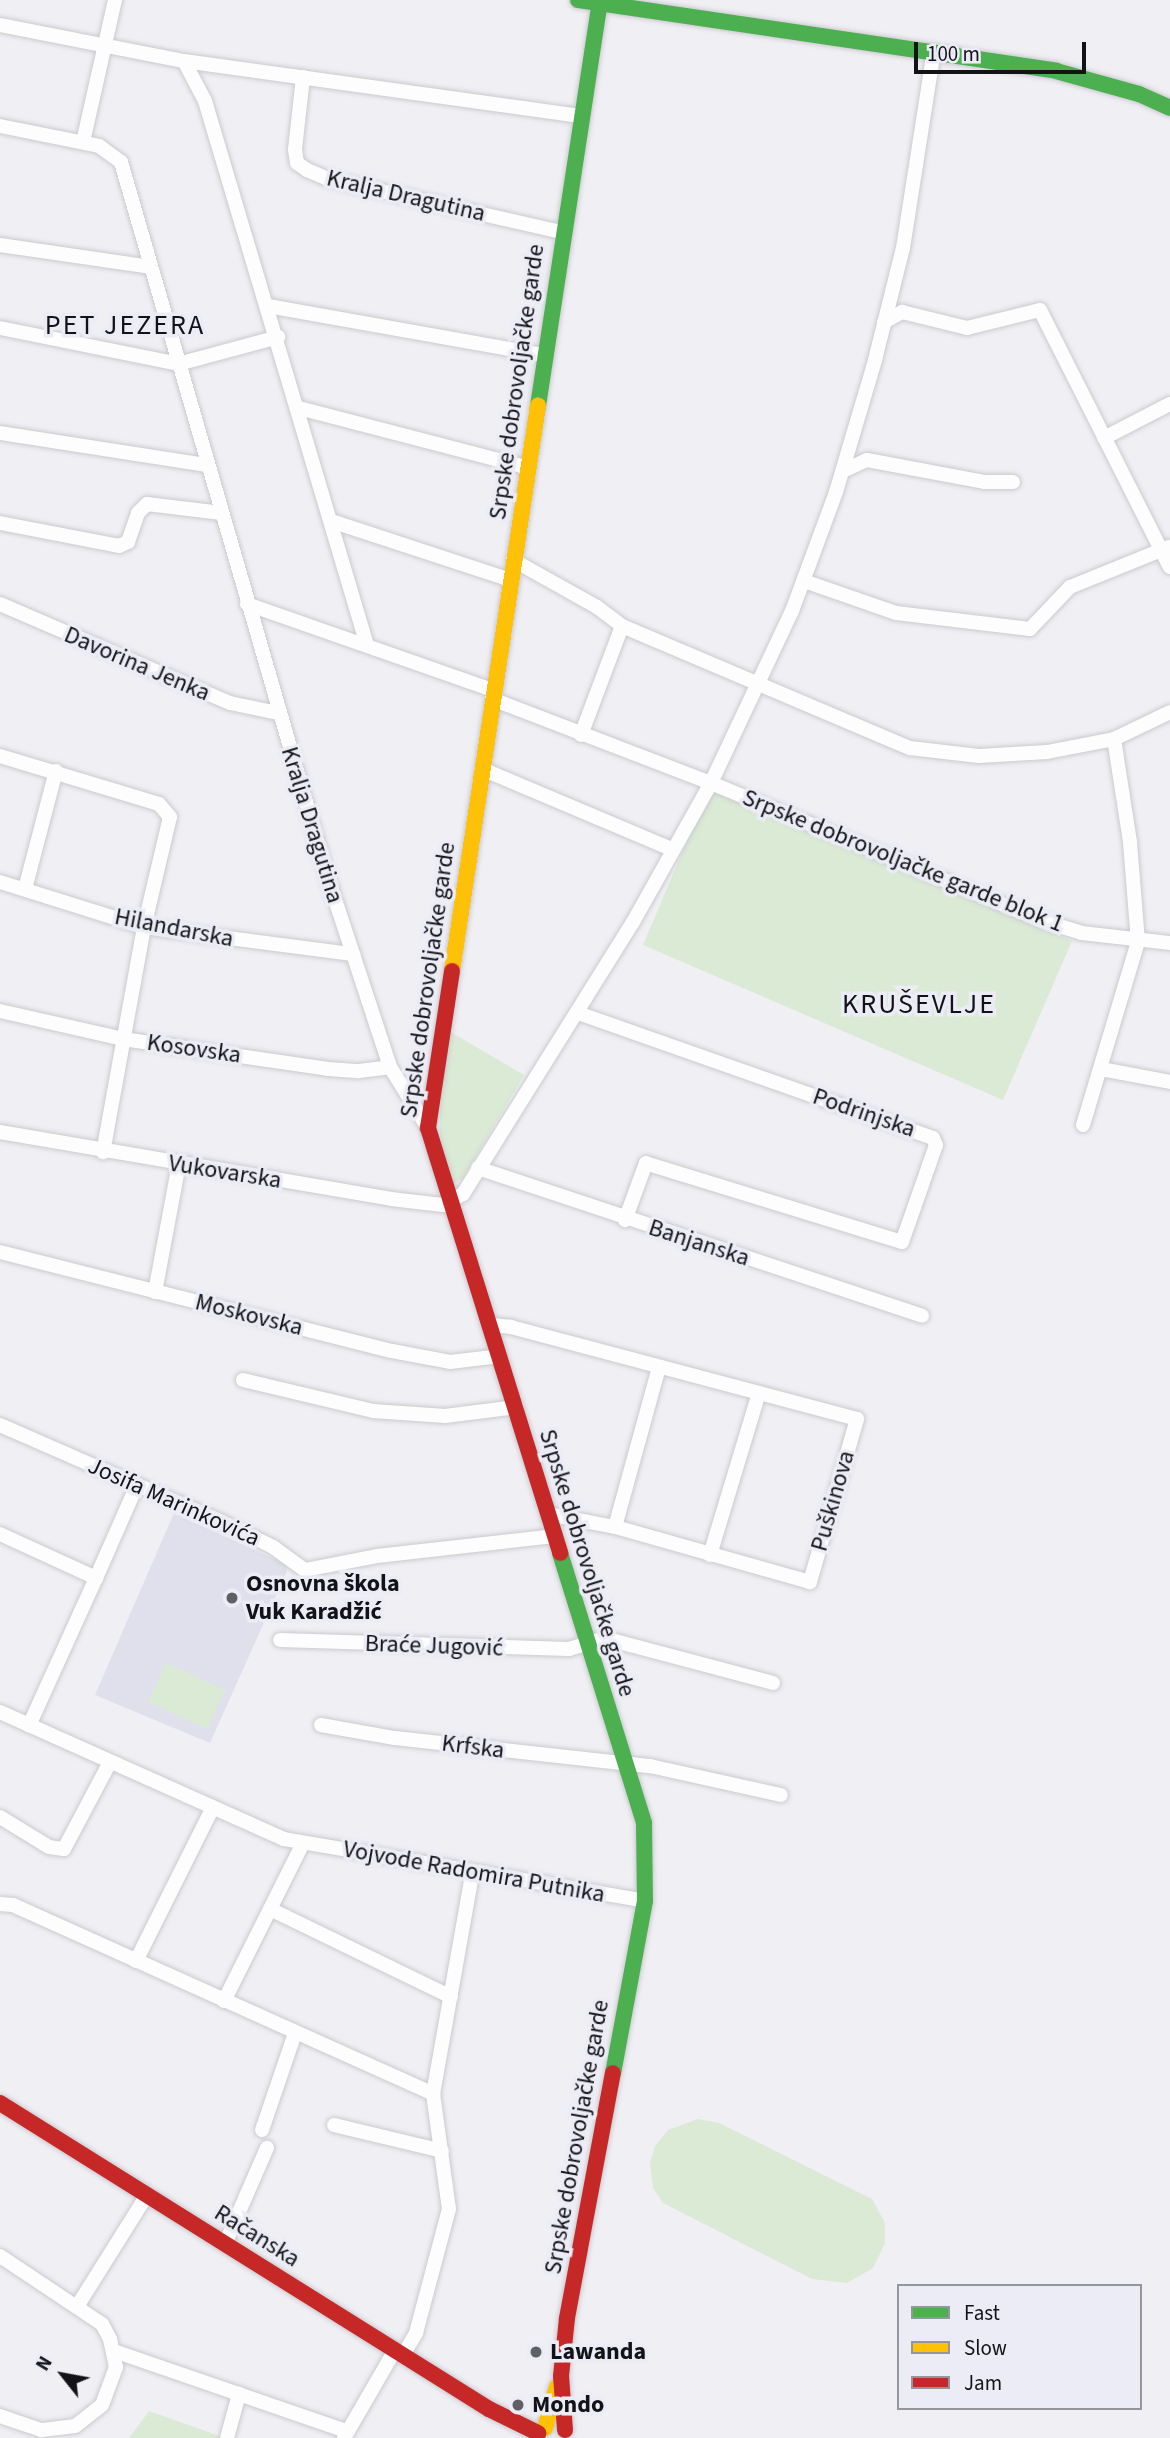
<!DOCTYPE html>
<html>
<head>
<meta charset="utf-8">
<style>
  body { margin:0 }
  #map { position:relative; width:1170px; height:2438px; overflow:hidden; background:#efeff4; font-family:"Source Sans 3",sans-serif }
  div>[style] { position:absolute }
  .built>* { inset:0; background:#dfe0ec }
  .green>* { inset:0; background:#daead5 }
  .roads { filter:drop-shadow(0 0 2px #cacacf) drop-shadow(0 0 2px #cacacf) }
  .street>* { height:14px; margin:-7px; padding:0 7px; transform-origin:7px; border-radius:7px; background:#fdfdfd }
  .fast>* { height:16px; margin:-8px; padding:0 8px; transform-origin:8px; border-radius:8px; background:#4caf50 }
  .slow>* { height:16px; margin:-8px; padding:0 8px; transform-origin:8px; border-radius:8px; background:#ffc107 }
  .jam>* { height:16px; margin:-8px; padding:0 8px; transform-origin:8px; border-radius:8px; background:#c62828 }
  .dots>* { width:19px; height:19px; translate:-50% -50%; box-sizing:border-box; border:4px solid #ececf7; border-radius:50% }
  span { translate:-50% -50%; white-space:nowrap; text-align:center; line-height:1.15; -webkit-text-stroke:7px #ececf7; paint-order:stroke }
  .street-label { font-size:24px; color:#131317 }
  .poi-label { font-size:24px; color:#131317; font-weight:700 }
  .left { translate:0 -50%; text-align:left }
  .quarter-label { font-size:28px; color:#131317; letter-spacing:2px }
  .legend { position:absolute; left:897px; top:2284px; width:245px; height:126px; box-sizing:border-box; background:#ececf7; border:2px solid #95959d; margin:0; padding:9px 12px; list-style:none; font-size:21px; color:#131317 }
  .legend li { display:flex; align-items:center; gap:14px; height:35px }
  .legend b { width:35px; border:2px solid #95959d }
  .north { position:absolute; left:28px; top:2340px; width:70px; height:70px; -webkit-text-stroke:5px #ececf7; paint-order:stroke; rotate:301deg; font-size:19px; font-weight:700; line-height:28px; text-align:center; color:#131317 }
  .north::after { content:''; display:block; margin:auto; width:24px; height:32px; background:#131317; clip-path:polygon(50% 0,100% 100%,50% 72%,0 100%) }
  .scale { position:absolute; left:914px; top:42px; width:172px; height:32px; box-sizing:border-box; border:4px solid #131317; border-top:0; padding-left:9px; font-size:21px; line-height:24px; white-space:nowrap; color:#131317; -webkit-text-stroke:5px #ececf7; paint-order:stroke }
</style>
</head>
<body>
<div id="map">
  <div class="built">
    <i style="clip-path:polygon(174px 1513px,285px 1564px,287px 1571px,210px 1743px,95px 1695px)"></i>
  </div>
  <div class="green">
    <i style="clip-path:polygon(711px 785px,1072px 941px,1003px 1100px,643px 945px)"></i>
    <i style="clip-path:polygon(447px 1030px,524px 1075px,463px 1178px,453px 1184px,440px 1136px,440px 1079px)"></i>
    <i style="clip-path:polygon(166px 1663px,225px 1690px,207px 1729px,148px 1702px)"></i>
    <i style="clip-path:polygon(698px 2119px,719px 2123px,872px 2199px,885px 2223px,885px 2243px,873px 2268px,847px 2283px,812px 2279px,663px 2203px,653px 2188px,650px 2163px,655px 2146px,668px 2130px)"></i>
    <i style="clip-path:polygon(149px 2411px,222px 2437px,221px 2438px,129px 2438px)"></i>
  </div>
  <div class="roads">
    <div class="street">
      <i style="left:0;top:25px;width:187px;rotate:11.1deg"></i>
      <i style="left:184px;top:61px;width:402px;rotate:7.9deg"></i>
      <i style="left:184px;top:61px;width:45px;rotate:62.3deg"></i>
      <i style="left:205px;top:101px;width:568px;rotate:73.42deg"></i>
      <i style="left:303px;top:77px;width:73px;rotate:96.3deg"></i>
      <i style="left:295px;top:150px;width:13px;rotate:81deg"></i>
      <i style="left:297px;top:163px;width:12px;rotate:35deg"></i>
      <i style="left:307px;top:170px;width:23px;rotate:23deg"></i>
      <i style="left:328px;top:179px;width:240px;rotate:12.8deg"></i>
      <i style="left:0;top:126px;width:101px;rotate:11.4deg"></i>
      <i style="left:99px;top:146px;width:27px;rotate:36deg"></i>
      <i style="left:121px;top:162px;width:742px;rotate:73.88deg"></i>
      <i style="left:327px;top:875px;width:202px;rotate:71.8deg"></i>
      <i style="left:390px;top:1067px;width:72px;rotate:58.1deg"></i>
      <i style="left:83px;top:142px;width:146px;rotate:-77.3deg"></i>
      <i style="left:0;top:245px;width:152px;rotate:8.3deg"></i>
      <i style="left:268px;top:306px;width:280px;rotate:10.1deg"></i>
      <i style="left:884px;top:322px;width:21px;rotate:-29deg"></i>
      <i style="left:902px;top:312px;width:67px;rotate:13.8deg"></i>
      <i style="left:967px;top:328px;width:75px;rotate:-13.9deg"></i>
      <i style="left:1040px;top:310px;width:288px;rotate:63.2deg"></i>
      <i style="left:0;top:328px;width:182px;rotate:11.4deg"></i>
      <i style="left:178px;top:364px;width:104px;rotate:-15.1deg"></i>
      <i style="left:299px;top:408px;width:238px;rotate:14.6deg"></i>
      <i style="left:0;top:433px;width:209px;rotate:8.8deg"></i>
      <i style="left:1104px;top:438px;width:74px;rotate:-27.3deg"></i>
      <i style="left:843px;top:471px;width:26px;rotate:-25deg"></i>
      <i style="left:867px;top:460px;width:119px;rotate:10.6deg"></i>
      <i style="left:984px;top:482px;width:29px"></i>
      <i style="left:331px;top:521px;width:188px;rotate:18.2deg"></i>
      <i style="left:0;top:523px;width:121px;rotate:10.9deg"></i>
      <i style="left:119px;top:546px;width:10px;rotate:-24deg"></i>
      <i style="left:128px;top:542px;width:31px;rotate:-71deg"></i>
      <i style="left:138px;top:513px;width:13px;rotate:-45deg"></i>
      <i style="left:147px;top:504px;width:75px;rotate:6.9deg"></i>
      <i style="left:513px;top:560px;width:96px;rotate:29.2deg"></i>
      <i style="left:597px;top:607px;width:31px;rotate:37deg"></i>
      <i style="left:804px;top:581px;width:97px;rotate:19.2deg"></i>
      <i style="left:896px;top:613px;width:135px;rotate:6.8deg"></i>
      <i style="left:1030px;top:629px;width:58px;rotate:-46.4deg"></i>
      <i style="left:1070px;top:587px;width:107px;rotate:-22deg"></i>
      <i style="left:0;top:604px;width:250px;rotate:23.3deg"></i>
      <i style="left:230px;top:703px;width:49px;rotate:11.8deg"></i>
      <i style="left:247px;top:604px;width:261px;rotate:19.3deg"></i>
      <i style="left:492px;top:699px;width:235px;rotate:21deg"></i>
      <i style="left:711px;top:783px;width:360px;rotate:22.6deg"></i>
      <i style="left:1043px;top:921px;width:41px;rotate:17.1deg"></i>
      <i style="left:1082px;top:933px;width:89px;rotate:6.5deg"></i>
      <i style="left:581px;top:735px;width:116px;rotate:-69.4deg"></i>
      <i style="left:622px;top:626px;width:313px;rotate:23deg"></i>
      <i style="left:910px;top:748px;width:69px;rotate:6.6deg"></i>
      <i style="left:979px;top:756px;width:68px;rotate:-3.4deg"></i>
      <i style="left:1047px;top:752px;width:68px;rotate:-11deg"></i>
      <i style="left:1114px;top:739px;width:62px;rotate:-25.7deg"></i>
      <i style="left:0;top:756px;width:166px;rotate:16.8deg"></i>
      <i style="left:159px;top:804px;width:17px;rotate:50deg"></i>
      <i style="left:170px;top:817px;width:113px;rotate:103.3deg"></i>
      <i style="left:144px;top:927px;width:229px;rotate:100.3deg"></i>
      <i style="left:482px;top:769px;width:205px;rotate:22.9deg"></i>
      <i style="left:0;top:882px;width:151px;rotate:17.4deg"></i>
      <i style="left:144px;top:927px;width:211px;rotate:7.4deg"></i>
      <i style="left:25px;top:889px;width:122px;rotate:-75.3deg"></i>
      <i style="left:0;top:1011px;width:126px;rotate:12.8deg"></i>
      <i style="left:123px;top:1039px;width:207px;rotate:8.3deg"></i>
      <i style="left:328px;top:1069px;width:31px;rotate:4deg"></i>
      <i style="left:359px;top:1071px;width:31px;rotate:-7deg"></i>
      <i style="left:578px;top:1013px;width:376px;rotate:19.4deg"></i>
      <i style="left:933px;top:1138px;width:8px;rotate:67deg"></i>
      <i style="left:936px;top:1145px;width:103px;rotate:109.3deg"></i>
      <i style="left:902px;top:1242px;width:268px;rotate:-162.9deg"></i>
      <i style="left:646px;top:1163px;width:61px;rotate:110.2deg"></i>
      <i style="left:1101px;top:1069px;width:70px;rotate:10.7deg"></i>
      <i style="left:1083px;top:1125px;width:191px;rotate:-73.3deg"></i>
      <i style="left:1138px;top:942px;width:100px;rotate:-94.6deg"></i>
      <i style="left:1130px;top:842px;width:104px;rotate:-98.8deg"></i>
      <i style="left:0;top:1132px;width:397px;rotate:9.7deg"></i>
      <i style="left:391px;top:1199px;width:52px;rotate:6.6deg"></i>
      <i style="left:443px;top:1205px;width:23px;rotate:-29deg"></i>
      <i style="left:463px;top:1194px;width:321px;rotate:-58deg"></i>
      <i style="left:633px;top:922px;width:159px;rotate:-60.7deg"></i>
      <i style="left:711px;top:783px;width:190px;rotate:-64.8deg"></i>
      <i style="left:792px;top:611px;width:127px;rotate:-69.7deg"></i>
      <i style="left:836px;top:492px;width:138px;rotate:-73.5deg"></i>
      <i style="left:875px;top:360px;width:115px;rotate:-76deg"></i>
      <i style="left:903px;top:248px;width:199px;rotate:-81.1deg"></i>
      <i style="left:478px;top:1168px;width:468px;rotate:18.4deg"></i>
      <i style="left:0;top:1252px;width:404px;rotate:14.2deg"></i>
      <i style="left:392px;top:1351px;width:59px;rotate:10.7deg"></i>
      <i style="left:450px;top:1362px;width:50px;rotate:-6.8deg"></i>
      <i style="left:155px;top:1292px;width:130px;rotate:-79.4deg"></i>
      <i style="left:490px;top:1325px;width:21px;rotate:5deg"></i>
      <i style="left:511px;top:1327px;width:358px;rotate:14.9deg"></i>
      <i style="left:857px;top:1419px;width:170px;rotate:106.1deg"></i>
      <i style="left:810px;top:1582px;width:203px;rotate:-164.2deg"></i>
      <i style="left:615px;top:1527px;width:68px;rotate:-169deg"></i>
      <i style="left:243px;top:1380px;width:134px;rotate:13.4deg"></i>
      <i style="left:373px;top:1411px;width:72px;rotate:4deg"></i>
      <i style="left:445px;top:1416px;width:72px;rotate:-7.2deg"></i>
      <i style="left:0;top:1425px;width:242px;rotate:23.6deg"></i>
      <i style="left:222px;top:1522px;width:57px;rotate:26.1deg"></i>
      <i style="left:273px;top:1547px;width:39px;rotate:36deg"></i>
      <i style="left:305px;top:1570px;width:73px;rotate:-11deg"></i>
      <i style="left:377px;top:1556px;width:178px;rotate:-6.4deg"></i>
      <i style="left:615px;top:1527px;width:166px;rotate:-74.6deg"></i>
      <i style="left:0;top:1534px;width:106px;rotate:24.6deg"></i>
      <i style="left:96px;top:1578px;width:162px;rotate:114.4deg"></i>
      <i style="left:710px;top:1555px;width:169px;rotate:-73.2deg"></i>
      <i style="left:96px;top:1578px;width:102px;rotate:-66.2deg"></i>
      <i style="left:280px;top:1640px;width:289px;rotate:1.8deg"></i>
      <i style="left:569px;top:1649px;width:37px;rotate:-17deg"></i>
      <i style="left:604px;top:1638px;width:175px;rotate:14.9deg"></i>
      <i style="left:0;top:1712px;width:311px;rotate:24.1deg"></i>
      <i style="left:284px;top:1839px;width:366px;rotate:9.7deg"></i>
      <i style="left:321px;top:1725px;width:75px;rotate:10deg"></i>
      <i style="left:395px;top:1738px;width:257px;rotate:6.3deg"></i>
      <i style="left:650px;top:1766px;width:134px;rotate:12.5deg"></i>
      <i style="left:0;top:1817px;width:57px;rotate:31.5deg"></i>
      <i style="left:49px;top:1847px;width:15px;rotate:8deg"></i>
      <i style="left:64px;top:1849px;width:98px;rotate:-62.1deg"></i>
      <i style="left:0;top:1904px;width:13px;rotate:4deg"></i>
      <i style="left:13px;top:1905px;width:461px;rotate:24.2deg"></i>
      <i style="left:270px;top:1909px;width:201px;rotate:25.9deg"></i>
      <i style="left:136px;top:1961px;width:172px;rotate:-63.4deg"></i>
      <i style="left:224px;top:2001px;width:177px;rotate:-63.4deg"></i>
      <i style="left:334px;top:2125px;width:111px;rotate:13.5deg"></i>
      <i style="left:262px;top:2130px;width:102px;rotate:-71.2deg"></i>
      <i style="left:225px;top:2244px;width:105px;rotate:-66.4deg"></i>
      <i style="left:0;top:2256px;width:123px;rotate:33.7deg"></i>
      <i style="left:102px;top:2324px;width:17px;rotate:62deg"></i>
      <i style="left:110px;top:2339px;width:29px;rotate:78deg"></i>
      <i style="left:116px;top:2367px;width:40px;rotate:110.2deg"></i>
      <i style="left:102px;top:2405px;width:34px;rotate:142deg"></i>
      <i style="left:75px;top:2426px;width:34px;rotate:173deg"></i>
      <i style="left:41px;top:2430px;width:43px;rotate:-161.1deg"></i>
      <i style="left:78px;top:2305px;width:130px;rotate:-57.9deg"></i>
      <i style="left:114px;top:2351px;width:245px;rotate:19deg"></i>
      <i style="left:403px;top:2355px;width:26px;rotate:-59deg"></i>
      <i style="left:416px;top:2333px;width:128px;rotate:-75.1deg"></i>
      <i style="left:449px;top:2209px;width:116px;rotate:-97.9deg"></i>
      <i style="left:433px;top:2094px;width:223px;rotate:-79.9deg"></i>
      <i style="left:227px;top:2438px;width:46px;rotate:-74.7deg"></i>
      <i style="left:344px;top:2438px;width:102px;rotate:-59.9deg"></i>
    </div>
    <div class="fast">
      <i style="left:578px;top:0;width:483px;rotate:8.4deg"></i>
      <i style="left:1056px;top:71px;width:86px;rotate:15.5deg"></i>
      <i style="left:1139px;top:94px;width:34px;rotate:24deg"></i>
      <i style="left:538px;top:406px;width:411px;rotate:-81.3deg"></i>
      <i style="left:560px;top:1553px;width:283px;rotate:72.7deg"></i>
      <i style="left:644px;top:1823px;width:78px;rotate:89.3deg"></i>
      <i style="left:645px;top:1901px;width:175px;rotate:100.5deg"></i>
    </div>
    <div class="slow">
      <i style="left:452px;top:971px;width:572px;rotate:-81.35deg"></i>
      <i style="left:545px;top:2428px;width:43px;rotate:-73.7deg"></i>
    </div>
    <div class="jam">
      <i style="left:452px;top:971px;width:159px;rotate:98.7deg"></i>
      <i style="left:428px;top:1128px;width:445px;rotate:72.7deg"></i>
      <i style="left:0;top:2103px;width:577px;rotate:32.04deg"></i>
      <i style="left:489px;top:2409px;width:55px;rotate:26.1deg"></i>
      <i style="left:565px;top:2430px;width:54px;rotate:-94.2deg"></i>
      <i style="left:561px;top:2376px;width:58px;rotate:-84.1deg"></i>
      <i style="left:567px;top:2318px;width:249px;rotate:-79.4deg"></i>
    </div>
  </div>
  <div class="dots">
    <i style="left:232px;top:1598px;background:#606064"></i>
    <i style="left:536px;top:2352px;background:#606064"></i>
    <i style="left:518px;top:2405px;background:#606064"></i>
  </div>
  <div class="street-label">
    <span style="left:406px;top:196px;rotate:13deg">Kralja Dragutina</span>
    <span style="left:517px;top:382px;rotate:-82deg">Srpske dobrovoljačke garde</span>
    <span style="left:137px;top:664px;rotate:23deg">Davorina Jenka</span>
    <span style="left:312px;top:825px;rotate:73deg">Kralja Dragutina</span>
    <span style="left:903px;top:861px;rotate:22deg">Srpske dobrovoljačke garde blok 1</span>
    <span style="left:174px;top:928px;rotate:11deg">Hilandarska</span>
    <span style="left:428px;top:980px;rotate:-82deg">Srpske dobrovoljačke garde</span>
    <span style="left:194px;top:1049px;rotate:8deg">Kosovska</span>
    <span style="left:864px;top:1113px;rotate:19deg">Podrinjska</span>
    <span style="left:225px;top:1172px;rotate:9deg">Vukovarska</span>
    <span style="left:699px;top:1243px;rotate:18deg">Banjanska</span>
    <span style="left:249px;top:1315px;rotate:14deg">Moskovska</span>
    <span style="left:833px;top:1501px;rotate:-74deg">Puškinova</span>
    <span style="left:174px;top:1502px;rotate:24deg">Josifa Marinkovića</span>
    <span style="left:587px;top:1563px;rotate:73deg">Srpske dobrovoljačke garde</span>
    <span style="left:434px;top:1646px;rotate:2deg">Braće Jugović</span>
    <span style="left:473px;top:1747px;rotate:7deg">Krfska</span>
    <span style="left:474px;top:1872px;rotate:10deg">Vojvode Radomira Putnika</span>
    <span style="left:577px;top:2137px;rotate:-80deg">Srpske dobrovoljačke garde</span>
    <span style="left:257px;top:2236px;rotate:32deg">Račanska</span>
  </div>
  <div class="poi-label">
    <span class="left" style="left:246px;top:1598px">Osnovna škola<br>Vuk Karadžić</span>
    <span class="left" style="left:550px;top:2352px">Lawanda</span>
    <span class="left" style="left:532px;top:2405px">Mondo</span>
  </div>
  <div class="quarter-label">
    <span style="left:125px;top:325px">PET JEZERA</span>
    <span style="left:919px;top:1004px">KRUŠEVLJE</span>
  </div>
  <ul class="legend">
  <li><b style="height:9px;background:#4caf50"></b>Fast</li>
  <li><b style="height:9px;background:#ffc107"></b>Slow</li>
  <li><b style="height:9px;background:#c62828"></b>Jam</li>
  </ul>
  <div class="north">N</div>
  <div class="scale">100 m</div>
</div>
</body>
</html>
